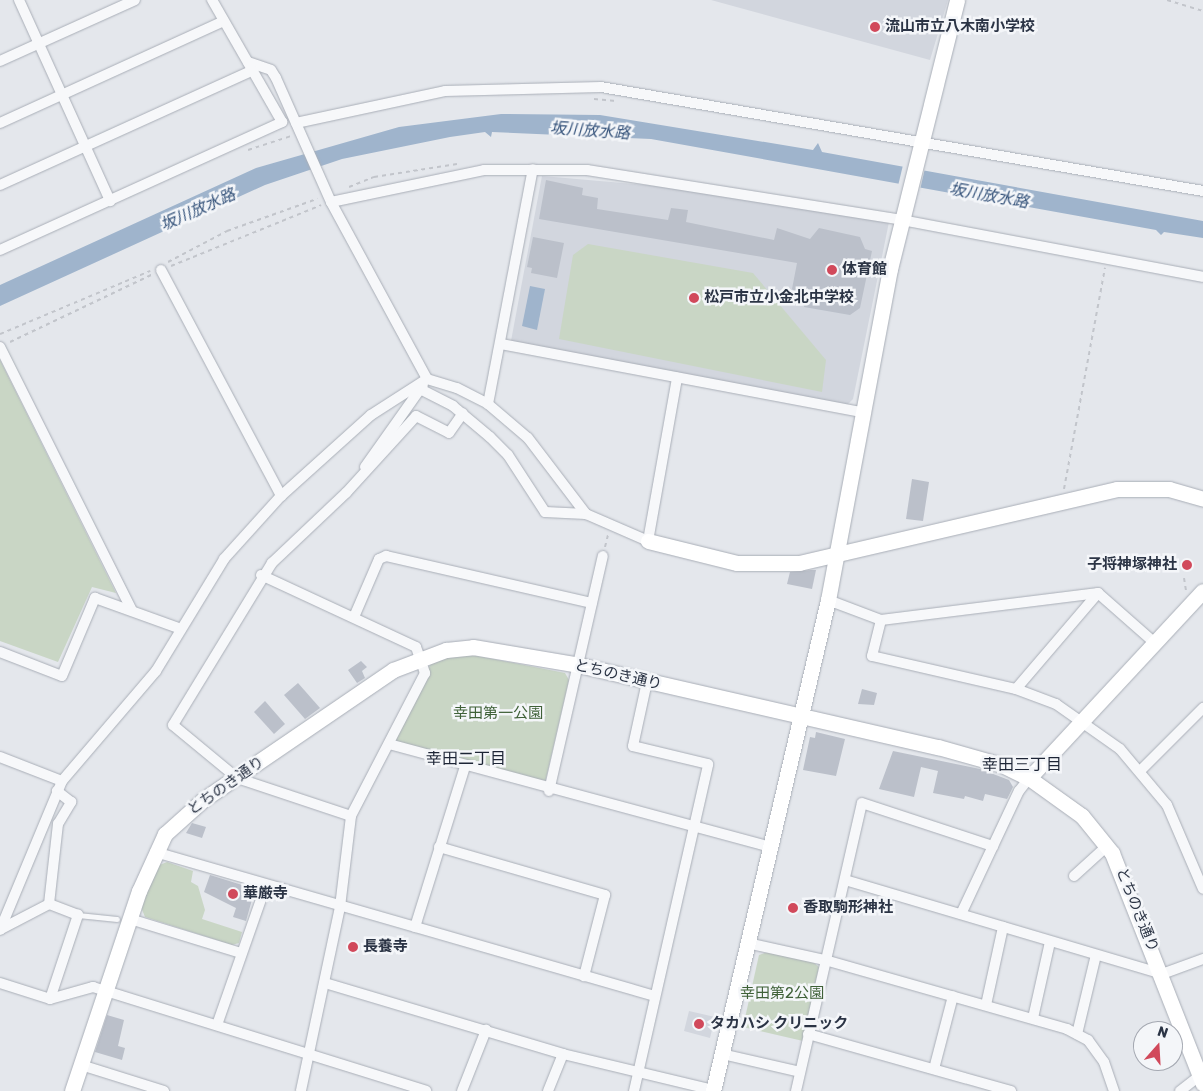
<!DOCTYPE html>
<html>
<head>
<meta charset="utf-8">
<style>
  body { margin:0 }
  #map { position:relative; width:1203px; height:1091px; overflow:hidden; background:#e4e7ec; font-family:Rubik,"Noto Sans JP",sans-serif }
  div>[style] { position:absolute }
  .built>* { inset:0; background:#d2d6de }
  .green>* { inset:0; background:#c9d6c5 }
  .water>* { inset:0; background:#9fb4cc }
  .pier>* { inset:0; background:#e4e7ec }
  .building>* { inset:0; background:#bbc0ca }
  .path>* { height:2px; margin-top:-1px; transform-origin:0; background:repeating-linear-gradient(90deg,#c2c5cb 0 4px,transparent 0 8px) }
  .roads { filter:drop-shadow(0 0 1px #a9aeb7) drop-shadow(0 0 1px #a9aeb7) }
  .lane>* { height:5px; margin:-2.5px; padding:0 2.5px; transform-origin:2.5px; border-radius:2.5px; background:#f7f8fa }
  .street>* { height:10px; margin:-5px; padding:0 5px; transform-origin:5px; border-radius:5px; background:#f7f8fa }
  .secondary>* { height:15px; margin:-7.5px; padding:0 7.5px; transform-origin:7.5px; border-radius:7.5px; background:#fff }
  .dots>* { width:14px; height:14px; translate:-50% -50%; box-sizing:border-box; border:2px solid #f4f6f9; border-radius:50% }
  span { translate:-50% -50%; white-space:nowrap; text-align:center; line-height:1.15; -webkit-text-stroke:5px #f4f6f9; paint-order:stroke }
  .poi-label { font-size:15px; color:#2b3445; font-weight:700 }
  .left { translate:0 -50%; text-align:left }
  .right { translate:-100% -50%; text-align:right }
  .street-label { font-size:15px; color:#2b3445 }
  .park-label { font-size:15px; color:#3f6138 }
  .water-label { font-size:16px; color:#34527a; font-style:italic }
  .neighbourhood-label { font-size:16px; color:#1d2536 }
  .north { position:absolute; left:1133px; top:1021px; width:50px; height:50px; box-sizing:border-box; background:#f4f6f9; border:1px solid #a4a8b1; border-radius:50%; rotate:19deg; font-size:14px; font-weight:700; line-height:20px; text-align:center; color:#2b3445 }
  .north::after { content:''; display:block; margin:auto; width:18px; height:22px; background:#d1495b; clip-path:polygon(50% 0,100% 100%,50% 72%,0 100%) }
</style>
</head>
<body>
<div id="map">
  <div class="built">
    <i style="clip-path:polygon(711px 0,948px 0,930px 60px)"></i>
    <i style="clip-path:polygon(542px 176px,657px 186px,889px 222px,853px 399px,847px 405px,511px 341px)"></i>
    <i style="clip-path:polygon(689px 1011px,715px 1017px,710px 1038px,684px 1031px)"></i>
  </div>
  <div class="green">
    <i style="clip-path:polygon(588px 244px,753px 273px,826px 360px,822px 392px,559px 339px,573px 255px)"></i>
    <i style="clip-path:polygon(0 360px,116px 593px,92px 587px,58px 662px,0 641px)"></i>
    <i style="clip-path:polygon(473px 655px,565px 673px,569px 680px,545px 783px,393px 743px,434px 657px)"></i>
    <i style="clip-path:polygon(167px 862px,193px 871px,191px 882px,198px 886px,205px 910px,202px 919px,242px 932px,239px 943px,232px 945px,145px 917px,141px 907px,157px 866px)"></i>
    <i style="clip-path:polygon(767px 952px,813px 962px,819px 967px,803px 1041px,743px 1027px,759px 955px)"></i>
  </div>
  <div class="water">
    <i style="clip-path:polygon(501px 114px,600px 115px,813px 150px,818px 143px,822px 152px,1203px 221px,1203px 238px,1164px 232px,1161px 235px,1156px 230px,651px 139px,492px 132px,491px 137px,485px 132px,450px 137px,342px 159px,265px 185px,0 306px,0 285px,256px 168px,399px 127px)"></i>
    <i style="clip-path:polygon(530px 286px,545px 289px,537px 330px,522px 326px)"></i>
  </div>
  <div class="pier">
    <i style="clip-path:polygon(903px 165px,925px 168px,920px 190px,898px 186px)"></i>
  </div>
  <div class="building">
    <i style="clip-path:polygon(546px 180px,583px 188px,582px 195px,598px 198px,597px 209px,668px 220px,671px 208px,688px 210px,686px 222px,774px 240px,777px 228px,810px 239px,819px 228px,860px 237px,865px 249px,872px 251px,860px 308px,850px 315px,804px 307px,805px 301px,792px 289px,797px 263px,539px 219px)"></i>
    <i style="clip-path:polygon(533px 237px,564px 243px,557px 278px,531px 273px,532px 268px,527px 267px)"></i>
    <i style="clip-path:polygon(912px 479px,929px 482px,923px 521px,906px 519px)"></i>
    <i style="clip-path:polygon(811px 570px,816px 570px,812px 589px,787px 584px,790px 572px)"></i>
    <i style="clip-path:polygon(361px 661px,367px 667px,362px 671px,365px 678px,357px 683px,348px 670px)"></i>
    <i style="clip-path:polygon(298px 683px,320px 708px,305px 719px,284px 695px)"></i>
    <i style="clip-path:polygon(862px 689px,877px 693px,874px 705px,858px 704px)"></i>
    <i style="clip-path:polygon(265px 701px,285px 724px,274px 734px,254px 712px)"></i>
    <i style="clip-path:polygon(816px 732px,845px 739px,836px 776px,803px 770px,810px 737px,815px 738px)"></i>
    <i style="clip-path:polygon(893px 751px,980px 769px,1009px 780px,1013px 787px,1007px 799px,985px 794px,983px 801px,965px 796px,964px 799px,933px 793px,938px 771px,921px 767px,914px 797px,879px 789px)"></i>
    <i style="clip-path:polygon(192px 823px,206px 827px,202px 838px,186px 833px)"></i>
    <i style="clip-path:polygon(210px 875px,255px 889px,246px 921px,233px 917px,236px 908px,204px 892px)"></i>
    <i style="clip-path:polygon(107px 1015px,124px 1020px,118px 1046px,125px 1048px,122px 1060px,95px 1052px)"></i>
  </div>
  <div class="path">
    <i style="left:1167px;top:0;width:38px;rotate:17deg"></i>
    <i style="left:594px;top:99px;width:22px;rotate:5deg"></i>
    <i style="left:248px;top:150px;width:45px;rotate:-18deg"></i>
    <i style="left:349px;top:187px;width:27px;rotate:-22deg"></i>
    <i style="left:374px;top:177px;width:84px;rotate:-8.9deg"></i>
    <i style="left:168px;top:262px;width:67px;rotate:-27.7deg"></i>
    <i style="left:227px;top:231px;width:96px;rotate:-19.6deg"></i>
    <i style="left:171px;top:266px;width:162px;rotate:-22.1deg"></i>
    <i style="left:0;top:334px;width:163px;rotate:-22.8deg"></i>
    <i style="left:10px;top:342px;width:158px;rotate:-25.4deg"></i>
    <i style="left:1064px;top:489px;width:225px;rotate:-79.5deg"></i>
    <i style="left:605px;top:547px;width:12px;rotate:-76deg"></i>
    <i style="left:1184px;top:578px;width:13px;rotate:81deg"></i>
  </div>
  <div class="roads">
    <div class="lane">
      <i style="left:78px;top:915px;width:39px;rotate:6deg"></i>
    </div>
    <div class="street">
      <i style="left:19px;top:0;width:221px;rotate:65.6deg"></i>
      <i style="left:0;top:61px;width:148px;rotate:-24.3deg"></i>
      <i style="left:248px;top:62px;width:24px;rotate:19deg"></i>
      <i style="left:271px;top:70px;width:9px;rotate:58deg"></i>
      <i style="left:276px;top:78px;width:136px;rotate:66.1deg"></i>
      <i style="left:331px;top:202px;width:201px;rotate:61.5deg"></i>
      <i style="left:0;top:123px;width:246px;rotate:-24.5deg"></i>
      <i style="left:296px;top:123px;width:152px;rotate:-12.1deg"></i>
      <i style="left:445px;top:91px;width:156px;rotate:-1.5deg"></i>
      <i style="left:601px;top:87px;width:611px;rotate:9.8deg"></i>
      <i style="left:0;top:185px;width:278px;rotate:-24.4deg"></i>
      <i style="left:331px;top:202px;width:156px;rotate:-11.8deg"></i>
      <i style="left:484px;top:170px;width:103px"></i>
      <i style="left:587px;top:170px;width:319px;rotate:9deg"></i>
      <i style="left:902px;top:220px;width:306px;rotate:10.7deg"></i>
      <i style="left:0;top:250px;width:310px;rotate:-24.4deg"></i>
      <i style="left:282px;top:122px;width:141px;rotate:-119.8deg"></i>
      <i style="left:161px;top:270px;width:256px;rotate:62deg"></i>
      <i style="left:501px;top:344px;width:367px;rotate:10.7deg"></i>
      <i style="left:0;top:347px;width:295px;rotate:63.4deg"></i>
      <i style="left:420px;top:389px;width:37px;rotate:27deg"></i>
      <i style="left:453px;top:406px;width:48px;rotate:40deg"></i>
      <i style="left:490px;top:437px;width:25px;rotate:45deg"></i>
      <i style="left:508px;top:455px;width:68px;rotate:57deg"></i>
      <i style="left:545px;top:512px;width:41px;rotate:2.8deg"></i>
      <i style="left:488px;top:404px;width:239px;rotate:-79.2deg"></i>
      <i style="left:365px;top:467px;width:100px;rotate:-54.7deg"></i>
      <i style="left:261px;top:575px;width:171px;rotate:24.9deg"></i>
      <i style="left:416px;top:647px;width:28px;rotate:71deg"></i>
      <i style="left:425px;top:673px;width:161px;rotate:117.4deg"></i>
      <i style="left:351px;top:816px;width:92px;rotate:96.9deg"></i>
      <i style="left:340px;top:907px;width:188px;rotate:102deg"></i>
      <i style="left:828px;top:600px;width:57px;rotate:20.7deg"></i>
      <i style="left:881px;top:620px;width:219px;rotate:-7.1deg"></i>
      <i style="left:1098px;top:593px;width:76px;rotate:41.3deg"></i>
      <i style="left:354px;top:617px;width:63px;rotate:-66.7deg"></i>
      <i style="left:379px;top:559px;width:8px;rotate:-23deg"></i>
      <i style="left:386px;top:556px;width:211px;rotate:12.9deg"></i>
      <i style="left:881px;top:620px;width:37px;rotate:104deg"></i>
      <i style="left:872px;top:656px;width:148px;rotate:12.9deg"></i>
      <i style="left:1016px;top:689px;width:43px;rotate:20.6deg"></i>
      <i style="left:1056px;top:704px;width:78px;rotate:35.1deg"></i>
      <i style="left:1120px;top:749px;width:73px;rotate:50deg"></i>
      <i style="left:1167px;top:805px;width:91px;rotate:66.8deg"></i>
      <i style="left:0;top:652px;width:66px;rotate:21.2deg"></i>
      <i style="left:62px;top:676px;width:85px;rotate:-67.1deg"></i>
      <i style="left:95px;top:598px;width:91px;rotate:19.8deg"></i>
      <i style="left:1016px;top:689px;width:126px;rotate:-49.5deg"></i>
      <i style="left:389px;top:744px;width:395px;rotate:15.1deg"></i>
      <i style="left:0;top:757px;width:66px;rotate:21.2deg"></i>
      <i style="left:1141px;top:770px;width:88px;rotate:-45deg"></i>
      <i style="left:549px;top:791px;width:241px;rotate:-77.1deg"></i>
      <i style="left:351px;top:816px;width:120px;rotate:-161.6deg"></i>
      <i style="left:237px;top:778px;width:83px;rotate:-140.4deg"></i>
      <i style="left:173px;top:725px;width:190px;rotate:-58.6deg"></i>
      <i style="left:272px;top:563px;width:102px;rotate:-43.4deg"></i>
      <i style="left:346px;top:493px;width:104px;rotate:-47.7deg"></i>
      <i style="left:416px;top:416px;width:37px;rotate:27deg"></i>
      <i style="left:449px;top:433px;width:24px;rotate:-55deg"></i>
      <i style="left:439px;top:847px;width:173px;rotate:16.1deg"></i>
      <i style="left:605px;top:895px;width:84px;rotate:104.5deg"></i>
      <i style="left:155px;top:852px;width:520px;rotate:16.07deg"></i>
      <i style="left:1074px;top:876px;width:45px;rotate:-42.3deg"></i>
      <i style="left:845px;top:880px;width:331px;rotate:16.5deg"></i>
      <i style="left:1162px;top:974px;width:44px;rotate:-20.1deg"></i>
      <i style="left:961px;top:914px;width:136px;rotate:-64.8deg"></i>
      <i style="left:1019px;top:791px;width:16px;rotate:-52deg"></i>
      <i style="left:130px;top:919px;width:116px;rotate:17deg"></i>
      <i style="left:415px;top:927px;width:169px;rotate:-72.7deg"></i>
      <i style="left:1px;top:929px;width:54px;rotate:-27.5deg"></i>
      <i style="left:0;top:930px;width:161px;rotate:-67.4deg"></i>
      <i style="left:62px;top:781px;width:145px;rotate:-49.5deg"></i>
      <i style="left:156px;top:671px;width:131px;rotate:-58.7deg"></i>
      <i style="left:224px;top:559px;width:85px;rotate:-47.9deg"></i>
      <i style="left:281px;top:496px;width:121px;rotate:-42deg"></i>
      <i style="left:371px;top:415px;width:67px;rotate:-32.7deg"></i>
      <i style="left:427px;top:379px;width:31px;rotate:17deg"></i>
      <i style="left:457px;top:388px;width:35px;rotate:27deg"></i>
      <i style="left:488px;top:404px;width:52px;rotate:40.4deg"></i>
      <i style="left:528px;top:438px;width:96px;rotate:52.7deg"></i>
      <i style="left:586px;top:514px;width:68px;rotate:23.5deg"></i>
      <i style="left:648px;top:541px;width:166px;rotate:-79.9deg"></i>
      <i style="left:747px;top:943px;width:80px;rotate:12.3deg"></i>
      <i style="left:825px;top:960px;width:252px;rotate:15.9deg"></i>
      <i style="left:1067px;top:1029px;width:24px;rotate:28deg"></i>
      <i style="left:1088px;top:1040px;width:27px;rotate:54deg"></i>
      <i style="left:1104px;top:1062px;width:31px;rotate:71deg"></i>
      <i style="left:0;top:983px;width:52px;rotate:17.7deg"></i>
      <i style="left:50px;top:999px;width:45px;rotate:-15.6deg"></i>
      <i style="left:93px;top:987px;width:349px;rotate:17.3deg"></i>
      <i style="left:325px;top:983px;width:248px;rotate:16.6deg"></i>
      <i style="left:563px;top:1054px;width:154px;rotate:13.5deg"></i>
      <i style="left:50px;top:999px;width:89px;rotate:-71.6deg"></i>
      <i style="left:78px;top:915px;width:31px;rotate:-159deg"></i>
      <i style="left:49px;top:904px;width:81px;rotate:-83.6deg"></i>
      <i style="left:58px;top:824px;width:26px;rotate:-59deg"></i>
      <i style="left:71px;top:802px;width:18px;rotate:-142deg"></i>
      <i style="left:986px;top:1005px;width:80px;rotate:-77.7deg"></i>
      <i style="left:1033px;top:1018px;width:78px;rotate:-77.4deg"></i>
      <i style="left:217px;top:1025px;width:148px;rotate:-70.7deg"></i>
      <i style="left:808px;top:1034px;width:211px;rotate:15.7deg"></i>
      <i style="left:1077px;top:1034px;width:81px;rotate:-76.5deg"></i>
      <i style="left:722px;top:1054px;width:80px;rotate:13deg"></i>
      <i style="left:81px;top:1065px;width:87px;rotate:17.4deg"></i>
      <i style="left:934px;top:1069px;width:75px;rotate:-75.4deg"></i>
      <i style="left:462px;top:1091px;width:66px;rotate:-68.5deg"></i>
      <i style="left:548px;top:1091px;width:40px;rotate:-68deg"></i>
      <i style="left:634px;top:1091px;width:335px;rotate:-77.2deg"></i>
      <i style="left:708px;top:764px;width:77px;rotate:-166.5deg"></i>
      <i style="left:633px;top:746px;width:66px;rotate:-77.7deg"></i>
      <i style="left:796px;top:1091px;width:295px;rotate:-77.1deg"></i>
      <i style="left:862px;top:803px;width:138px;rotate:18.2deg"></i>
      <i style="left:1180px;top:1091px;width:29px;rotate:-38deg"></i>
    </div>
    <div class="secondary">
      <i style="left:648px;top:541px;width:92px;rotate:13.9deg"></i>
      <i style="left:737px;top:563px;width:62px"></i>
      <i style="left:799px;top:563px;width:326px;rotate:-13.1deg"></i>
      <i style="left:1117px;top:489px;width:52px"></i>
      <i style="left:1169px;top:489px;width:35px;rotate:16deg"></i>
      <i style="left:1029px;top:778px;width:255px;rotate:-47.1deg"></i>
      <i style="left:72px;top:1091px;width:211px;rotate:-71.5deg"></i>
      <i style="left:139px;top:891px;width:63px;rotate:-65.5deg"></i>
      <i style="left:165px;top:834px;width:52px;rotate:-41.9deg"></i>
      <i style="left:204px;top:799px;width:229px;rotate:-34.3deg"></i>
      <i style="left:393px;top:670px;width:57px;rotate:-20.7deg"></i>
      <i style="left:446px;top:650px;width:27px;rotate:-6deg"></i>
      <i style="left:473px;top:647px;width:108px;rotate:9.6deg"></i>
      <i style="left:579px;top:665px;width:368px;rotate:12.9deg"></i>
      <i style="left:938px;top:747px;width:66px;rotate:15.7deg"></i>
      <i style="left:1002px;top:765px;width:30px;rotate:26deg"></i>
      <i style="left:1029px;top:778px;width:65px;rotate:35.6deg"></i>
      <i style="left:1082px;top:816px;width:48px;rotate:51deg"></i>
      <i style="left:1112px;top:853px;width:248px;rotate:68.5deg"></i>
      <i style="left:713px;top:1091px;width:504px;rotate:-76.82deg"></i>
      <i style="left:828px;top:600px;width:337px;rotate:-79.4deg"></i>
      <i style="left:890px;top:269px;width:277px;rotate:-76deg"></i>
    </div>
  </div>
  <div class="dots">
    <i style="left:875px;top:27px;background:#d1495b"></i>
    <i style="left:832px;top:270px;background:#d1495b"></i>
    <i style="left:694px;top:298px;background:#d1495b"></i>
    <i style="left:1187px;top:565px;background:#d1495b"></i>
    <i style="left:233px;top:894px;background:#d1495b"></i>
    <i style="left:793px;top:908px;background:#d1495b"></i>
    <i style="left:353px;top:947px;background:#d1495b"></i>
    <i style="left:699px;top:1024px;background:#d1495b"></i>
  </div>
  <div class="poi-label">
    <span class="left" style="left:885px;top:27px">流山市立八木南小学校</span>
    <span class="left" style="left:842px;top:270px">体育館</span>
    <span class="left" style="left:704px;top:298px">松戸市立小金北中学校</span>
    <span class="right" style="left:1177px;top:565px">子将神塚神社</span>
    <span class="left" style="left:243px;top:894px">華厳寺</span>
    <span class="left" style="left:803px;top:908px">香取駒形神社</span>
    <span class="left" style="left:363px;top:947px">長養寺</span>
    <span class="left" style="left:710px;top:1024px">タカハシ クリニック</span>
  </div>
  <div class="street-label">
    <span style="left:618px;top:675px;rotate:13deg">とちのき通り</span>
    <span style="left:226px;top:786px;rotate:-35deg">とちのき通り</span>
    <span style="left:1137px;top:910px;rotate:68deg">とちのき通り</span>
  </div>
  <div class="park-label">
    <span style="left:498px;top:714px">幸田第一公園</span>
    <span style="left:782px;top:994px">幸田第2公園</span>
  </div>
  <div class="water-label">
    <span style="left:590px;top:131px;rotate:4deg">坂川放水路</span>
    <span style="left:989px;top:196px;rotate:10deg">坂川放水路</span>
    <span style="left:198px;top:210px;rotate:-24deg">坂川放水路</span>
  </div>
  <div class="neighbourhood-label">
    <span style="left:466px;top:759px">幸田二丁目</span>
    <span style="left:1022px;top:765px">幸田三丁目</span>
  </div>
  <div class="north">N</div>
</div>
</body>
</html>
